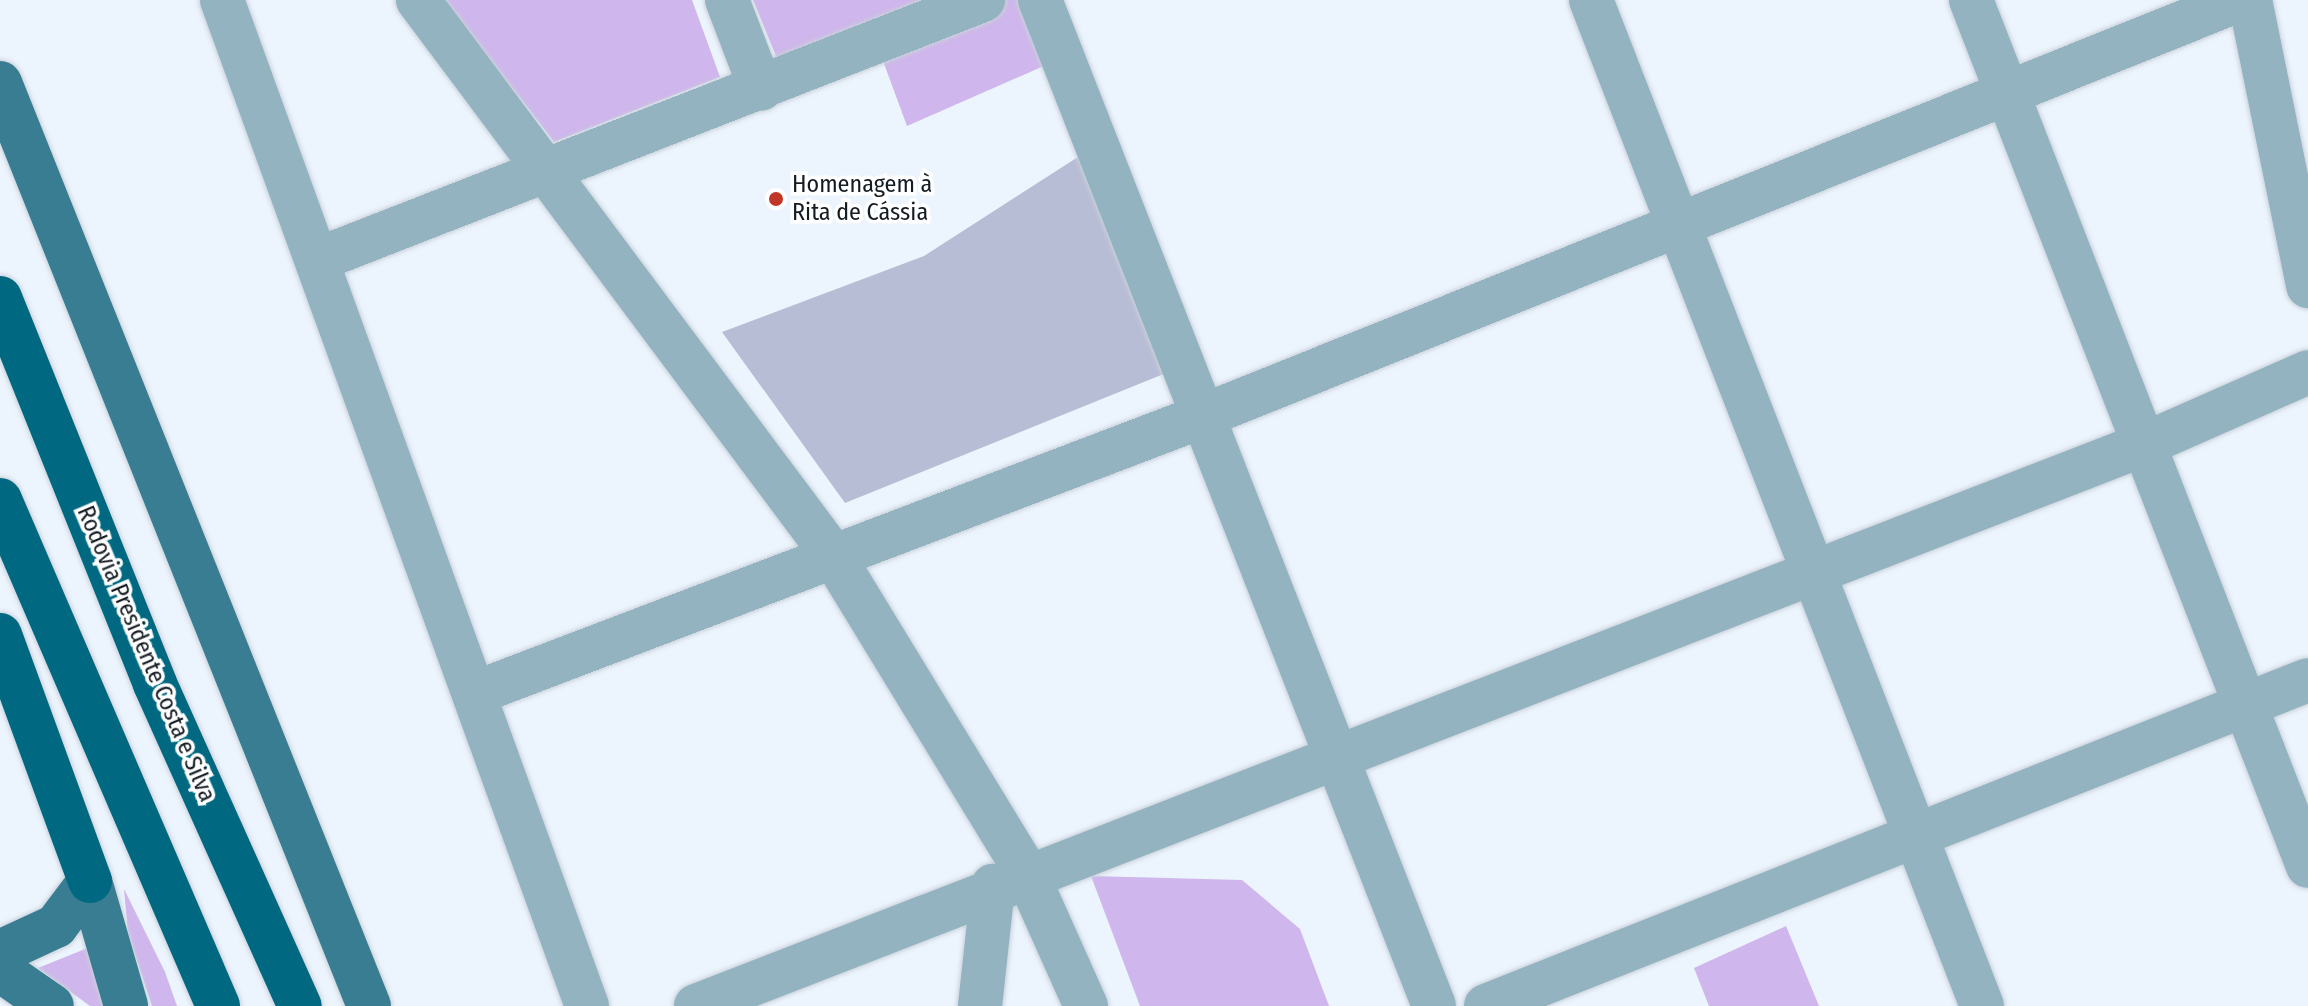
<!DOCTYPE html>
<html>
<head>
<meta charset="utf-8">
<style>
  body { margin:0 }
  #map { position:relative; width:2308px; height:1006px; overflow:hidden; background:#ecf4fd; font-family:"Fira Sans Condensed",sans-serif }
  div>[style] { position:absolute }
  .green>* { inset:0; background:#cfb6ec }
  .building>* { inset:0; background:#b8bdd6 }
  .roads { filter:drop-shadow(0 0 2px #c9d1da) drop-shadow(0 0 2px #c9d1da) }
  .minor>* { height:44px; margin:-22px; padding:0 22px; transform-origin:22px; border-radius:22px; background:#92b3bf }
  .major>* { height:44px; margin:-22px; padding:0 22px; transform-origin:22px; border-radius:22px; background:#397d92 }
  .highway>* { height:44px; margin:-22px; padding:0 22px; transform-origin:22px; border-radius:22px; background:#006981 }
  .dots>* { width:22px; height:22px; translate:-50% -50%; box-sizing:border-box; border:4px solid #fff; border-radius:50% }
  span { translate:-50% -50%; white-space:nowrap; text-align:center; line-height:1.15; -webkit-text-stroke:7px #fff; paint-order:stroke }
  .poi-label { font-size:24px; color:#141b23 }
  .left { translate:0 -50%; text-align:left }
  .street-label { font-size:24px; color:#141b23 }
</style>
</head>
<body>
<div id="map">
  <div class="green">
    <i style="clip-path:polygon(444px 0,692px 0,720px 77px,554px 142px)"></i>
    <i style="clip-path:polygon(753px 0,922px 0,778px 61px)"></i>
    <i style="clip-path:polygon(1003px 0,1036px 0,1055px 61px,907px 126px,879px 50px)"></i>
    <i style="clip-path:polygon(1091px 876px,1242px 880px,1300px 929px,1329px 1006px,1140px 1006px)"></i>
    <i style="clip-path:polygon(124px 889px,165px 972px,177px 1006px,152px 1006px,128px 933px)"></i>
    <i style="clip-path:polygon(1786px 926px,1819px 1006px,1709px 1006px,1694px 968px)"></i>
    <i style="clip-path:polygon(90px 947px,112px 1006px,90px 1006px,38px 968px)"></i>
  </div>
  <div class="building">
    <i style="clip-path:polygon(1092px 148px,1176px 369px,845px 503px,722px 332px,924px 256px)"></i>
  </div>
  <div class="roads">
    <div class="minor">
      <i style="left:222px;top:0;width:1070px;rotate:70.06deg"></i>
      <i style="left:418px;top:0;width:692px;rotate:53.23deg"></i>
      <i style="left:832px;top:554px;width:373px;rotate:58.6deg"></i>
      <i style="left:1026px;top:872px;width:147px;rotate:65.9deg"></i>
      <i style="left:727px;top:0;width:95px;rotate:69.1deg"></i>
      <i style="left:1040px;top:0;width:1080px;rotate:68.61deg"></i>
      <i style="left:1591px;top:0;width:1079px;rotate:68.76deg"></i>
      <i style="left:1971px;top:0;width:929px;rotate:68.74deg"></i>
      <i style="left:2250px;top:0;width:292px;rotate:78.5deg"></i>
      <i style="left:319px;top:259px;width:713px;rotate:-21.31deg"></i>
      <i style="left:475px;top:693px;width:779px;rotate:-20.83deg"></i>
      <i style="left:1203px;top:416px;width:1116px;rotate:-21.88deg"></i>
      <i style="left:696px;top:1006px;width:1554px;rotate:-21.2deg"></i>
      <i style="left:2145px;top:444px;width:178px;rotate:-23.8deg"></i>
      <i style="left:980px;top:1006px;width:121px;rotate:-83.8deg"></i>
      <i style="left:1486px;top:1006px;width:884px;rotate:-21.63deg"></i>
    </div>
    <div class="major">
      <i style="left:0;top:83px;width:994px;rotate:68.21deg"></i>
      <i style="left:90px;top:881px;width:130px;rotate:73.9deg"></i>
      <i style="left:0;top:952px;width:62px;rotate:-24.9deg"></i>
      <i style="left:56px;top:926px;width:56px;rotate:-52.9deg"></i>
      <i style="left:0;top:970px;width:63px;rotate:34.7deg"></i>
    </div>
    <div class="highway">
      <i style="left:0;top:298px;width:416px;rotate:68.1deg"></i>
      <i style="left:155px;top:684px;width:353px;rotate:65.8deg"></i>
      <i style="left:0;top:500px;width:551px;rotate:66.69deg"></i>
      <i style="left:0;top:635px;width:262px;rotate:69.9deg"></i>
    </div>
  </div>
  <div class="dots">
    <i style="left:776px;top:199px;background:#c23625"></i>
  </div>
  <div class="poi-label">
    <span class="left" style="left:792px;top:199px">Homenagem à<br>Rita de Cássia</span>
  </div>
  <div class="street-label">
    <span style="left:146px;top:654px;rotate:67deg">Rodovia Presidente Costa e Silva</span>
  </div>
</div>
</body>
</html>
